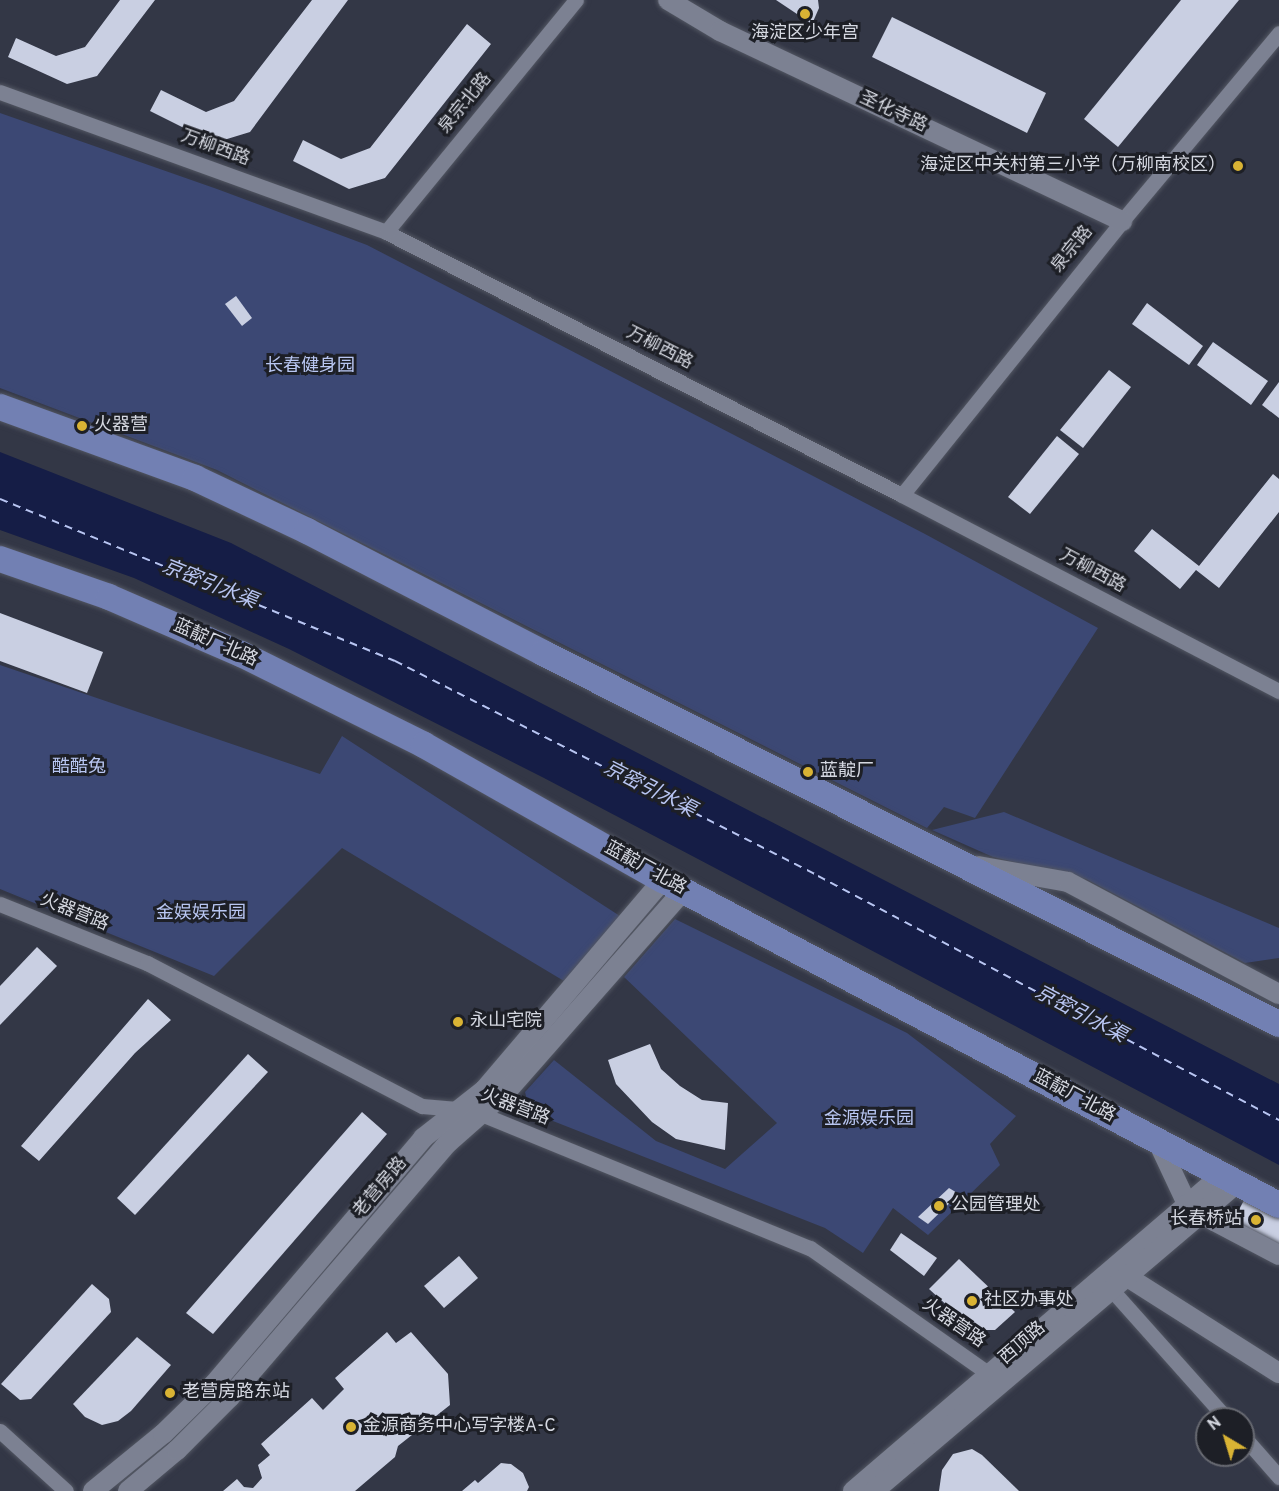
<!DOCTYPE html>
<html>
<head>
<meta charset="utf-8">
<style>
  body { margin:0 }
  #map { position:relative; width:1279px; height:1491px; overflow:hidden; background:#333746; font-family:Overpass,"Noto Sans SC",sans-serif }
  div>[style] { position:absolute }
  .green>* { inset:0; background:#3c4874 }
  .water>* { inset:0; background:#151d46 }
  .ferry>* { height:1.5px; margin-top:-0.75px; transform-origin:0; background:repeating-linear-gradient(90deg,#b8c5f2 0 8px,transparent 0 14px) }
  .building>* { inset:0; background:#c9cfe2 }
  .roads { filter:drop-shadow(0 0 2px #525662) drop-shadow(0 0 2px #525662) }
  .minor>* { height:15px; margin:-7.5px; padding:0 7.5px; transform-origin:7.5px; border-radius:7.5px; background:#7c8192 }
  .tertiary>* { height:20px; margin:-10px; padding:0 10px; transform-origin:10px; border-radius:10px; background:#7c8192 }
  .trunk>* { height:26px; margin:-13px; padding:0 13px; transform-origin:13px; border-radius:13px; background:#7280b3 }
  .dots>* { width:16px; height:16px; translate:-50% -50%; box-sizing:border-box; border:3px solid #1d1f26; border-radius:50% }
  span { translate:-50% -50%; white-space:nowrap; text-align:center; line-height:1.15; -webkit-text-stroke:6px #1d1f26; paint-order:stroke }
  .poi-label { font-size:18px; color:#d5d8e1 }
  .right { translate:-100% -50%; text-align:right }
  .left { translate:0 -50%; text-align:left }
  .street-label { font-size:18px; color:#d5d8e1 }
  .park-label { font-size:18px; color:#b9c7f3 }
  .water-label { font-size:20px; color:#b8c5f2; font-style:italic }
  .north { position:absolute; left:1195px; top:1407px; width:60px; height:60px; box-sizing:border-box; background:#1d1f26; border:2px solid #676971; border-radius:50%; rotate:322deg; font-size:16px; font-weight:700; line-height:24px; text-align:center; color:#d5d8e1 }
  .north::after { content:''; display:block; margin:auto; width:21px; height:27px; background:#d9b334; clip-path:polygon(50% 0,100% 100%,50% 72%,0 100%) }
</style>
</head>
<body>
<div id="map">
  <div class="green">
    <i style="clip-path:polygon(0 113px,217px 189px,367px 245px,925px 534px,1098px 628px,975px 818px,944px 807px,927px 828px,217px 470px,0 388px)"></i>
    <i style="clip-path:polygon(0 665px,320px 774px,342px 736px,623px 918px,564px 981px,342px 848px,214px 976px,0 889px)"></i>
    <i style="clip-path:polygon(1004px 812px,1279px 928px,1279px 958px,1245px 963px,1086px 879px,993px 857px,932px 830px)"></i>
    <i style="clip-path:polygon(675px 919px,907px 1033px,1016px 1116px,990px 1144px,1000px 1165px,928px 1235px,893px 1208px,863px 1253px,825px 1228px,530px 1112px,525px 1092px,554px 1060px,656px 1141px,725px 1169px,777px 1123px,624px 977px)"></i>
  </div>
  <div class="water">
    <i style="clip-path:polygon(0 452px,231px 543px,1279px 1084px,1279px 1165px,544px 778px,289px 649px,134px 578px,0 530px)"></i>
  </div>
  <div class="ferry">
    <i style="left:0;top:499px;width:427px;rotate:22.3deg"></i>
    <i style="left:395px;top:661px;width:475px;rotate:26.9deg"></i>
    <i style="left:818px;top:876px;width:522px;rotate:27.89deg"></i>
  </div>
  <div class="building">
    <i style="clip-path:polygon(120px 0,155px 0,97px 76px,67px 84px,8px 57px,16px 38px,56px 56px,85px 47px)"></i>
    <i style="clip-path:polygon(312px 0,348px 0,250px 132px,214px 143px,150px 111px,161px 90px,206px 112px,234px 101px)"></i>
    <i style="clip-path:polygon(776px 0,818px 0,819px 8px,812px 24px)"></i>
    <i style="clip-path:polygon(1181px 0,1239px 0,1118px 147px,1084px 119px)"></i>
    <i style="clip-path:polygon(892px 17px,1046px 93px,1027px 133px,872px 57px)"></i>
    <i style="clip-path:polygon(467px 24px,491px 44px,385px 178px,349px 189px,293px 161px,303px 140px,341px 159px,370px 148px)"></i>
    <i style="clip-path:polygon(236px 296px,252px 318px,242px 326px,225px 304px)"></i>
    <i style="clip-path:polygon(1147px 303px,1203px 346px,1189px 365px,1132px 324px)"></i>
    <i style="clip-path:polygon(1213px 342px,1268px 381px,1251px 405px,1197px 365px)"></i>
    <i style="clip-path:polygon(1109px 370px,1131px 387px,1083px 448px,1060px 430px)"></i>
    <i style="clip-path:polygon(1279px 382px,1279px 418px,1262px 405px)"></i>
    <i style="clip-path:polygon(1057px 436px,1079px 454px,1030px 514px,1008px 497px)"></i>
    <i style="clip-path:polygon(1273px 474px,1279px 479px,1279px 512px,1219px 588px,1196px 570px,1180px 589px,1134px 551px,1152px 529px,1199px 566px)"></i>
    <i style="clip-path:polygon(0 613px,103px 652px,87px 693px,0 661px)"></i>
    <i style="clip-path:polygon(37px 947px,57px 966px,0 1025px,0 986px)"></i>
    <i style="clip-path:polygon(148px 999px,171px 1020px,135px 1053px,39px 1161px,21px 1146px)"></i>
    <i style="clip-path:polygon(650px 1044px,661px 1069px,680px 1086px,702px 1100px,728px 1103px,725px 1150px,676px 1139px,652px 1122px,616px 1084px,608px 1060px)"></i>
    <i style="clip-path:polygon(248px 1054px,268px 1072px,135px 1215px,117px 1198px)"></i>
    <i style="clip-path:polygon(362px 1112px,387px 1134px,213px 1334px,186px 1313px)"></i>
    <i style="clip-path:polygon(949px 1188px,959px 1194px,928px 1224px,918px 1217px)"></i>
    <i style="clip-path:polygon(1250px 1189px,1279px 1204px,1279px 1263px,1225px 1236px)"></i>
    <i style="clip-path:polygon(901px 1233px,937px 1258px,924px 1276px,890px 1250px)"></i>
    <i style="clip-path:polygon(459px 1256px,478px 1278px,444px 1308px,424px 1286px)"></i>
    <i style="clip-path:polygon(959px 1259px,1015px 1312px,995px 1330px,974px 1330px,929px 1289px)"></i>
    <i style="clip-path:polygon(92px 1284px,109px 1299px,111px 1312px,31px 1399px,20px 1400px,1px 1384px)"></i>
    <i style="clip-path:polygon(387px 1332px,396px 1343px,411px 1332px,448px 1374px,450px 1405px,398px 1446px,395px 1457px,355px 1491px,223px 1491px,237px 1479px,244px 1487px,253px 1488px,262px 1478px,258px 1465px,270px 1455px,261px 1444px,312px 1398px,323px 1410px,344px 1389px,335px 1378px)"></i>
    <i style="clip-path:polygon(137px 1337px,171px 1365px,131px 1411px,118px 1421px,102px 1425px,85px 1417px,73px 1404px)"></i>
    <i style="clip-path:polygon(972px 1449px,982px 1455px,1019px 1491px,939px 1491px,942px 1470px,953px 1454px)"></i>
    <i style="clip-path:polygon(501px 1463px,511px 1464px,523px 1473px,529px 1487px,527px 1491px,462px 1491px,475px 1480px,478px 1483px)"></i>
  </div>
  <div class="roads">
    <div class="minor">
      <i style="left:0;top:92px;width:411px;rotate:19.9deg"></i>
      <i style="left:386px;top:232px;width:579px;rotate:27.01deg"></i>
      <i style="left:902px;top:495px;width:425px;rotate:27.5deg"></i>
      <i style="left:386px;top:232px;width:300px;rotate:-50.7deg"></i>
      <i style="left:902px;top:495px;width:351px;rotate:-51.2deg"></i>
      <i style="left:1122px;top:221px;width:245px;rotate:-50.1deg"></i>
      <i style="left:0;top:904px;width:158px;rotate:21.9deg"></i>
      <i style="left:147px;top:963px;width:310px;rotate:27.5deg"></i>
      <i style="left:422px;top:1106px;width:38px;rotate:5deg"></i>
      <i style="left:460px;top:1109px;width:22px;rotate:13deg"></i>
      <i style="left:481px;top:1114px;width:355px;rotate:22.2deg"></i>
      <i style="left:810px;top:1248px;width:230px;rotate:35.1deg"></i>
      <i style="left:1111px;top:1289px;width:174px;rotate:48.3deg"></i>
      <i style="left:0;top:1431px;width:89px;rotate:42.3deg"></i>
      <i style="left:1243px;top:1436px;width:55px;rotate:48.7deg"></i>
    </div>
    <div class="tertiary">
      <i style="left:668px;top:0;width:61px;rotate:30.8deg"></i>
      <i style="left:720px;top:31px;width:445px;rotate:25.3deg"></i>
      <i style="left:978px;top:866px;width:91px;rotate:10.1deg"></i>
      <i style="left:1068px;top:882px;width:239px;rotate:28deg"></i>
      <i style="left:1158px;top:1142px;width:68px;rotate:64.9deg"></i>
      <i style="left:1187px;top:1204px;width:32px;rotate:32deg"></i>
      <i style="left:1214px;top:1221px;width:73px;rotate:27.6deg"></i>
      <i style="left:1126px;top:1276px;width:181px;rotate:32.4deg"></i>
      <i style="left:93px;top:1491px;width:90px;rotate:-39.2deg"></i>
      <i style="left:163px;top:1434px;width:71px;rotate:-44.4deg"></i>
      <i style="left:214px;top:1384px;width:323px;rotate:-49.6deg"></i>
      <i style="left:423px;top:1138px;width:78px;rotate:-38.2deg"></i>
      <i style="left:484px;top:1090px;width:276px;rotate:-49.6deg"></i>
      <i style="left:128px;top:1491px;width:64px;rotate:-39.9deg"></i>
      <i style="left:177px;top:1450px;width:75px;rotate:-45deg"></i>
      <i style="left:230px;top:1397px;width:335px;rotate:-49.4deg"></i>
      <i style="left:448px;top:1143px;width:81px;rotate:-41.5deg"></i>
      <i style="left:509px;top:1089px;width:264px;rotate:-48.7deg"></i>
      <i style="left:853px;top:1491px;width:486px;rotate:-40.6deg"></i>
      <i style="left:874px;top:1491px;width:476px;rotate:-40.3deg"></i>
    </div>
    <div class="trunk">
      <i style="left:0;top:407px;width:208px;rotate:20deg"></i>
      <i style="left:195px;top:478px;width:124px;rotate:25.3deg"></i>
      <i style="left:307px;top:531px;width:266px;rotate:27.3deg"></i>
      <i style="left:543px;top:653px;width:824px;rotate:26.75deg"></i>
      <i style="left:0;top:559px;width:115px;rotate:19.2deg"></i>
      <i style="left:109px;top:597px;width:144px;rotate:23.4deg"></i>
      <i style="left:241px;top:654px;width:204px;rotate:26.4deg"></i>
      <i style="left:424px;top:745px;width:274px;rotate:29.5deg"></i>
      <i style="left:663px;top:880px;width:696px;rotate:27.82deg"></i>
    </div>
  </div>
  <div class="dots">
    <i style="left:805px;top:14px;background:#d9b334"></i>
    <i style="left:1238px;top:166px;background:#d9b334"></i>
    <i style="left:82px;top:426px;background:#d9b334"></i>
    <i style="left:808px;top:772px;background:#d9b334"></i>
    <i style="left:458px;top:1022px;background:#d9b334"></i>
    <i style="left:939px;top:1206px;background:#d9b334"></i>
    <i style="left:1256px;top:1220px;background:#d9b334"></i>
    <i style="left:972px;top:1301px;background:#d9b334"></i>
    <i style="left:170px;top:1393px;background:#d9b334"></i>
    <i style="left:351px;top:1427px;background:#d9b334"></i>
  </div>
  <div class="poi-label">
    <span style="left:805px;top:34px">海淀区少年宫</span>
    <span class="right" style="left:1226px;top:166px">海淀区中关村第三小学（万柳南校区）</span>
    <span class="left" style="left:94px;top:426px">火器营</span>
    <span class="left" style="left:820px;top:772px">蓝靛厂</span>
    <span class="left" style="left:470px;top:1022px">永山宅院</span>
    <span class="left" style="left:951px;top:1206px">公园管理处</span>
    <span class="right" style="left:1242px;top:1220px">长春桥站</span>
    <span class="left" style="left:984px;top:1301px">社区办事处</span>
    <span class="left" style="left:182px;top:1393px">老营房路东站</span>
    <span class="left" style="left:363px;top:1427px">金源商务中心写字楼A-C</span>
  </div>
  <div class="street-label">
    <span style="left:466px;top:104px;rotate:-51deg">泉宗北路</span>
    <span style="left:893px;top:113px;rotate:25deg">圣化寺路</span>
    <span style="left:215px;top:149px;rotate:20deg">万柳西路</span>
    <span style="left:1073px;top:250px;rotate:-51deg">泉宗路</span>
    <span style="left:659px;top:349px;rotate:27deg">万柳西路</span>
    <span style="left:1092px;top:572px;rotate:28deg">万柳西路</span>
    <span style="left:215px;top:644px;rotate:24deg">蓝靛厂北路</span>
    <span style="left:645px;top:869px;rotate:29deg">蓝靛厂北路</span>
    <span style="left:74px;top:913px;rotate:22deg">火器营路</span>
    <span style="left:1074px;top:1097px;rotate:28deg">蓝靛厂北路</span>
    <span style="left:515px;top:1108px;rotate:21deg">火器营路</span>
    <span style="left:381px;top:1188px;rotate:-50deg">老营房路</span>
    <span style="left:953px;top:1324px;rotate:35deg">火器营路</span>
    <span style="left:1023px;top:1344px;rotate:-41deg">西顶路</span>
  </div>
  <div class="park-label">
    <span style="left:310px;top:367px">长春健身园</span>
    <span style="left:79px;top:768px">酷酷兔</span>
    <span style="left:201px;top:914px">金娱娱乐园</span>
    <span style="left:869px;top:1120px">金源娱乐园</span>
  </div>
  <div class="water-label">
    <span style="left:209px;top:585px;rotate:22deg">京密引水渠</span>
    <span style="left:649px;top:790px;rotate:27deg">京密引水渠</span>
    <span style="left:1080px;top:1015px;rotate:28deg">京密引水渠</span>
  </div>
  <div class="north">N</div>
</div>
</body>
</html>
